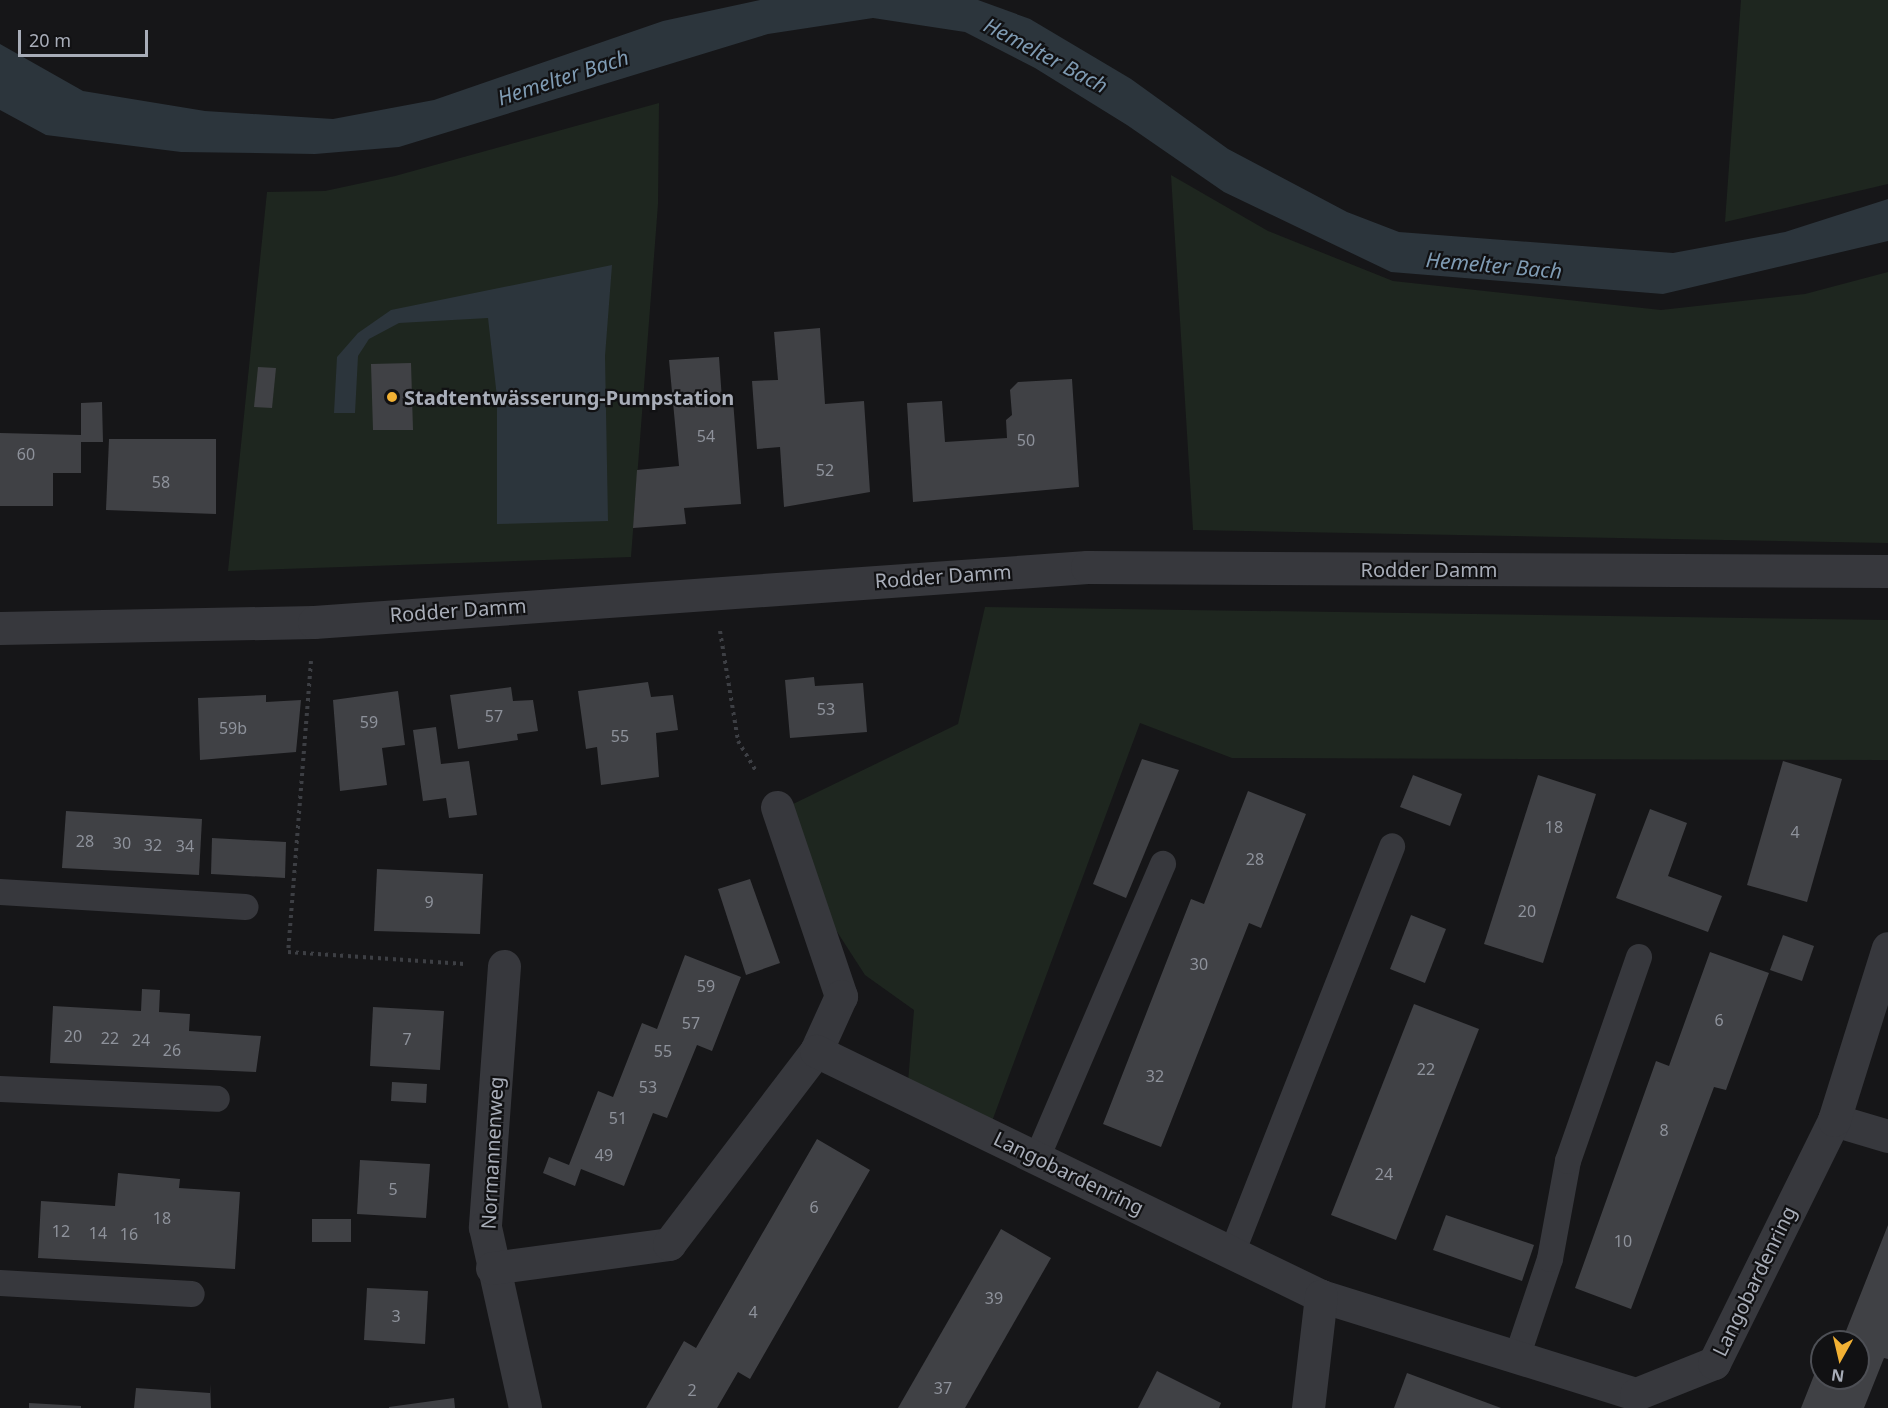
<!DOCTYPE html>
<html>
<head>
<meta charset="utf-8">
<style>
  body { margin:0 }
  #map { position:relative; width:1888px; height:1408px; overflow:hidden; background:#161618; font-family:"Noto Sans",sans-serif }
  div>[style] { position:absolute }
  .green>* { inset:0; background:#1e261f }
  .water>* { inset:0; background:#2c353c }
  .building>* { inset:0; background:#404145 }
  .path>* { height:4px; margin-top:-2px; transform-origin:0; background:repeating-linear-gradient(90deg,#3d3f44 0 3px,transparent 0 7.5px) }
  .lane>* { height:26px; margin:-13px; padding:0 13px; transform-origin:13px; border-radius:13px; background:#37383d }
  .street>* { height:33px; margin:-16.5px; padding:0 16.5px; transform-origin:16.5px; border-radius:16.5px; background:#37383d }
  .dots>* { width:16px; height:16px; translate:-50% -50%; box-sizing:border-box; border:3px solid #111113; border-radius:50% }
  span { translate:-50% -50%; white-space:nowrap; text-align:center; line-height:1.15; -webkit-text-stroke:4.5px #111113; paint-order:stroke }
  .number-label { font-size:16px; color:#8e929b }
  .number-label span { -webkit-text-stroke-width:0 }
  .poi-label { font-size:20px; color:#a8adb8; font-weight:700 }
  .left { translate:0 -50%; text-align:left }
  .street-label { font-size:20px; color:#a8adb8 }
  .water-label { font-size:21px; color:#7f9bb3; font-style:italic }
  .north { position:absolute; left:1810px; top:1330px; width:60px; height:60px; box-sizing:border-box; background:#111113; border:2px solid #4d4f55; border-radius:50%; rotate:188deg; font-size:16px; font-weight:700; line-height:24px; text-align:center; color:#a8adb8 }
  .north::after { content:''; display:block; margin:auto; width:21px; height:27px; background:#f2b134; clip-path:polygon(50% 0,100% 100%,50% 72%,0 100%) }
  .scale { position:absolute; left:18px; top:30px; width:130px; height:27px; box-sizing:border-box; border:3px solid #a8adb8; border-top:0; padding-left:8px; font-size:18px; line-height:21px; white-space:nowrap; color:#a8adb8; -webkit-text-stroke:4px #111113; paint-order:stroke }
</style>
</head>
<body>
<div id="map">
  <div class="green">
    <i style="clip-path:polygon(1741px 0,1888px 0,1888px 184px,1725px 222px)"></i>
    <i style="clip-path:polygon(659px 103px,658px 204px,631px 557px,228px 571px,267px 192px,325px 191px,395px 176px)"></i>
    <i style="clip-path:polygon(1171px 175px,1268px 231px,1393px 281px,1661px 310px,1805px 294px,1888px 272px,1888px 543px,1193px 530px)"></i>
    <i style="clip-path:polygon(985px 607px,1888px 620px,1888px 760px,1232px 758px,1140px 723px,991px 1124px,908px 1082px,914px 1010px,865px 975px,823px 910px,791px 805px,958px 724px)"></i>
  </div>
  <div class="water">
    <i style="clip-path:polygon(760px 0,978px 0,1030px 19px,1131px 79px,1228px 149px,1347px 212px,1399px 232px,1673px 253px,1785px 232px,1888px 199px,1888px 241px,1663px 294px,1391px 272px,1224px 192px,1127px 125px,1035px 68px,965px 32px,873px 18px,768px 34px,399px 147px,315px 154px,181px 152px,46px 135px,0 110px,0 44px,83px 91px,205px 111px,333px 119px,434px 100px,663px 21px)"></i>
    <i style="clip-path:polygon(612px 265px,605px 356px,608px 521px,497px 524px,497px 397px,488px 318px,399px 323px,369px 339px,358px 356px,355px 413px,334px 413px,337px 357px,358px 333px,391px 310px)"></i>
  </div>
  <div class="building">
    <i style="clip-path:polygon(820px 328px,825px 404px,864px 401px,870px 492px,784px 507px,780px 447px,757px 449px,752px 381px,778px 380px,774px 332px)"></i>
    <i style="clip-path:polygon(719px 357px,722px 400px,733px 400px,741px 504px,684px 508px,686px 524px,633px 528px,637px 470px,679px 466px,669px 360px)"></i>
    <i style="clip-path:polygon(411px 363px,413px 430px,373px 430px,371px 364px)"></i>
    <i style="clip-path:polygon(258px 367px,276px 368px,272px 408px,254px 407px)"></i>
    <i style="clip-path:polygon(1072px 379px,1079px 487px,913px 502px,907px 403px,942px 401px,945px 442px,1007px 438px,1006px 420px,1012px 415px,1010px 390px,1018px 382px)"></i>
    <i style="clip-path:polygon(102px 402px,103px 442px,81px 442px,81px 473px,53px 473px,53px 506px,0 506px,0 433px,81px 435px,81px 403px)"></i>
    <i style="clip-path:polygon(109px 439px,216px 439px,216px 514px,106px 510px)"></i>
    <i style="clip-path:polygon(814px 677px,815px 686px,863px 683px,867px 732px,790px 738px,785px 680px)"></i>
    <i style="clip-path:polygon(648px 682px,651px 697px,673px 695px,678px 730px,656px 733px,659px 777px,601px 785px,597px 747px,586px 749px,578px 691px)"></i>
    <i style="clip-path:polygon(511px 687px,513px 701px,533px 700px,538px 731px,517px 734px,518px 740px,458px 749px,450px 695px)"></i>
    <i style="clip-path:polygon(398px 691px,405px 745px,382px 748px,387px 785px,340px 791px,333px 700px)"></i>
    <i style="clip-path:polygon(266px 695px,266px 702px,301px 700px,296px 752px,200px 760px,198px 698px)"></i>
    <i style="clip-path:polygon(436px 727px,441px 764px,469px 761px,477px 815px,449px 818px,446px 798px,423px 801px,413px 730px)"></i>
    <i style="clip-path:polygon(1142px 759px,1179px 770px,1126px 898px,1093px 884px)"></i>
    <i style="clip-path:polygon(1783px 761px,1842px 779px,1807px 902px,1747px 885px)"></i>
    <i style="clip-path:polygon(1413px 775px,1462px 794px,1450px 826px,1400px 807px)"></i>
    <i style="clip-path:polygon(1538px 775px,1596px 794px,1543px 963px,1484px 944px)"></i>
    <i style="clip-path:polygon(1248px 791px,1306px 814px,1261px 928px,1249px 923px,1161px 1147px,1103px 1124px,1191px 899px,1204px 904px)"></i>
    <i style="clip-path:polygon(1650px 809px,1687px 823px,1668px 876px,1722px 896px,1708px 932px,1616px 898px)"></i>
    <i style="clip-path:polygon(66px 811px,202px 819px,199px 875px,62px 868px)"></i>
    <i style="clip-path:polygon(212px 838px,286px 842px,285px 878px,211px 874px)"></i>
    <i style="clip-path:polygon(377px 869px,483px 874px,480px 934px,374px 931px)"></i>
    <i style="clip-path:polygon(750px 879px,780px 963px,746px 975px,718px 889px)"></i>
    <i style="clip-path:polygon(1411px 915px,1446px 929px,1425px 983px,1390px 969px)"></i>
    <i style="clip-path:polygon(1783px 935px,1814px 946px,1802px 981px,1770px 970px)"></i>
    <i style="clip-path:polygon(1710px 952px,1769px 973px,1726px 1090px,1714px 1087px,1631px 1309px,1575px 1288px,1656px 1061px,1669px 1066px)"></i>
    <i style="clip-path:polygon(685px 955px,741px 977px,712px 1051px,697px 1045px,667px 1118px,653px 1113px,624px 1186px,581px 1169px,575px 1186px,543px 1173px,549px 1157px,569px 1165px,598px 1091px,613px 1097px,642px 1023px,657px 1029px)"></i>
    <i style="clip-path:polygon(142px 989px,160px 990px,159px 1012px,190px 1014px,189px 1031px,261px 1036px,256px 1072px,50px 1063px,53px 1006px,141px 1011px)"></i>
    <i style="clip-path:polygon(1414px 1004px,1479px 1029px,1396px 1240px,1331px 1215px)"></i>
    <i style="clip-path:polygon(373px 1007px,444px 1011px,440px 1070px,370px 1066px)"></i>
    <i style="clip-path:polygon(392px 1082px,427px 1084px,426px 1103px,391px 1101px)"></i>
    <i style="clip-path:polygon(817px 1139px,870px 1170px,750px 1379px,738px 1372px,717px 1408px,646px 1408px,684px 1341px,696px 1348px)"></i>
    <i style="clip-path:polygon(360px 1160px,430px 1164px,426px 1218px,357px 1214px)"></i>
    <i style="clip-path:polygon(118px 1173px,180px 1179px,179px 1188px,240px 1192px,235px 1269px,38px 1258px,41px 1201px,115px 1206px)"></i>
    <i style="clip-path:polygon(1446px 1215px,1534px 1245px,1522px 1281px,1433px 1250px)"></i>
    <i style="clip-path:polygon(312px 1219px,351px 1219px,351px 1242px,312px 1242px)"></i>
    <i style="clip-path:polygon(1888px 1225px,1888px 1359px,1884px 1358px,1864px 1408px,1801px 1408px,1822px 1355px,1822px 1378px,1858px 1378px,1858px 1342px,1827px 1342px,1830px 1336px,1842px 1341px)"></i>
    <i style="clip-path:polygon(1001px 1229px,1051px 1258px,965px 1408px,898px 1408px)"></i>
    <i style="clip-path:polygon(367px 1288px,428px 1291px,425px 1344px,364px 1340px)"></i>
    <i style="clip-path:polygon(1157px 1371px,1221px 1403px,1219px 1408px,1138px 1408px)"></i>
    <i style="clip-path:polygon(1407px 1373px,1501px 1408px,1394px 1408px)"></i>
    <i style="clip-path:polygon(210px 1383px,211px 1408px,134px 1408px,136px 1388px,210px 1393px)"></i>
    <i style="clip-path:polygon(454px 1398px,455px 1408px,389px 1408px,389px 1407px)"></i>
    <i style="clip-path:polygon(29px 1403px,81px 1406px,81px 1408px,29px 1408px)"></i>
  </div>
  <div class="path">
    <i style="left:720px;top:631px;width:111px;rotate:80.7deg"></i>
    <i style="left:738px;top:741px;width:37px;rotate:59deg"></i>
    <i style="left:311px;top:661px;width:292px;rotate:94.5deg"></i>
    <i style="left:288px;top:952px;width:177px;rotate:3.9deg"></i>
  </div>
  <div class="lane">
    <i style="left:0;top:892px;width:246px;rotate:3.5deg"></i>
    <i style="left:0;top:1089px;width:217px;rotate:2.6deg"></i>
    <i style="left:1037px;top:1158px;width:320px;rotate:-66.8deg"></i>
    <i style="left:1232px;top:1253px;width:437px;rotate:-68.5deg"></i>
    <i style="left:0;top:1283px;width:192px;rotate:3.3deg"></i>
    <i style="left:1517px;top:1357px;width:103px;rotate:-71.4deg"></i>
    <i style="left:1550px;top:1259px;width:100px;rotate:-79.6deg"></i>
    <i style="left:1568px;top:1161px;width:216px;rotate:-70.8deg"></i>
  </div>
  <div class="street">
    <i style="left:0;top:628px;width:314px;rotate:-1.1deg"></i>
    <i style="left:314px;top:622px;width:775px;rotate:-4.07deg"></i>
    <i style="left:1087px;top:567px;width:801px;rotate:0.29deg"></i>
    <i style="left:777px;top:807px;width:200px;rotate:71.3deg"></i>
    <i style="left:841px;top:996px;width:60px;rotate:114.4deg"></i>
    <i style="left:504px;top:966px;width:262px;rotate:94.2deg"></i>
    <i style="left:485px;top:1227px;width:185px;rotate:77.5deg"></i>
    <i style="left:1834px;top:1120px;width:56px;rotate:16.5deg"></i>
    <i style="left:492px;top:1268px;width:179px;rotate:-7.7deg"></i>
    <i style="left:669px;top:1244px;width:243px;rotate:-52.7deg"></i>
    <i style="left:816px;top:1051px;width:561px;rotate:25.88deg"></i>
    <i style="left:1321px;top:1296px;width:330px;rotate:17.3deg"></i>
    <i style="left:1636px;top:1394px;width:84px;rotate:-21.7deg"></i>
    <i style="left:1714px;top:1363px;width:271px;rotate:-63.7deg"></i>
    <i style="left:1834px;top:1120px;width:180px;rotate:-72.6deg"></i>
    <i style="left:1308px;top:1408px;width:113px;rotate:-83.4deg"></i>
  </div>
  <div class="dots">
    <i style="left:392px;top:397px;background:#f2b134"></i>
  </div>
  <div class="number-label">
    <span style="left:706px;top:436px">54</span>
    <span style="left:1026px;top:440px">50</span>
    <span style="left:26px;top:454px">60</span>
    <span style="left:825px;top:470px">52</span>
    <span style="left:161px;top:482px">58</span>
    <span style="left:826px;top:709px">53</span>
    <span style="left:494px;top:716px">57</span>
    <span style="left:369px;top:722px">59</span>
    <span style="left:233px;top:728px">59b</span>
    <span style="left:620px;top:736px">55</span>
    <span style="left:1554px;top:827px">18</span>
    <span style="left:1795px;top:832px">4</span>
    <span style="left:85px;top:841px">28</span>
    <span style="left:122px;top:843px">30</span>
    <span style="left:153px;top:845px">32</span>
    <span style="left:185px;top:846px">34</span>
    <span style="left:1255px;top:859px">28</span>
    <span style="left:429px;top:902px">9</span>
    <span style="left:1527px;top:911px">20</span>
    <span style="left:1199px;top:964px">30</span>
    <span style="left:706px;top:986px">59</span>
    <span style="left:1719px;top:1020px">6</span>
    <span style="left:691px;top:1023px">57</span>
    <span style="left:73px;top:1036px">20</span>
    <span style="left:110px;top:1038px">22</span>
    <span style="left:407px;top:1039px">7</span>
    <span style="left:141px;top:1040px">24</span>
    <span style="left:172px;top:1050px">26</span>
    <span style="left:663px;top:1051px">55</span>
    <span style="left:1426px;top:1069px">22</span>
    <span style="left:1155px;top:1076px">32</span>
    <span style="left:648px;top:1087px">53</span>
    <span style="left:618px;top:1118px">51</span>
    <span style="left:1664px;top:1130px">8</span>
    <span style="left:604px;top:1155px">49</span>
    <span style="left:1384px;top:1174px">24</span>
    <span style="left:393px;top:1189px">5</span>
    <span style="left:814px;top:1207px">6</span>
    <span style="left:162px;top:1218px">18</span>
    <span style="left:61px;top:1231px">12</span>
    <span style="left:98px;top:1233px">14</span>
    <span style="left:129px;top:1234px">16</span>
    <span style="left:1623px;top:1241px">10</span>
    <span style="left:994px;top:1298px">39</span>
    <span style="left:753px;top:1312px">4</span>
    <span style="left:396px;top:1316px">3</span>
    <span style="left:943px;top:1388px">37</span>
    <span style="left:692px;top:1390px">2</span>
  </div>
  <div class="poi-label">
    <span class="left" style="left:404px;top:397px">Stadtentwässerung-Pumpstation</span>
  </div>
  <div class="street-label">
    <span style="left:1429px;top:569px">Rodder Damm</span>
    <span style="left:943px;top:576px;rotate:-4deg">Rodder Damm</span>
    <span style="left:458px;top:610px;rotate:-4deg">Rodder Damm</span>
    <span style="left:492px;top:1153px;rotate:-87deg">Normannenweg</span>
    <span style="left:1069px;top:1173px;rotate:26deg">Langobardenring</span>
    <span style="left:1754px;top:1281px;rotate:-64deg">Langobardenring</span>
  </div>
  <div class="water-label">
    <span style="left:1046px;top:55px;rotate:28deg">Hemelter Bach</span>
    <span style="left:563px;top:77px;rotate:-18deg">Hemelter Bach</span>
    <span style="left:1494px;top:265px;rotate:5deg">Hemelter Bach</span>
  </div>
  <div class="north">N</div>
  <div class="scale">20 m</div>
</div>
</body>
</html>
